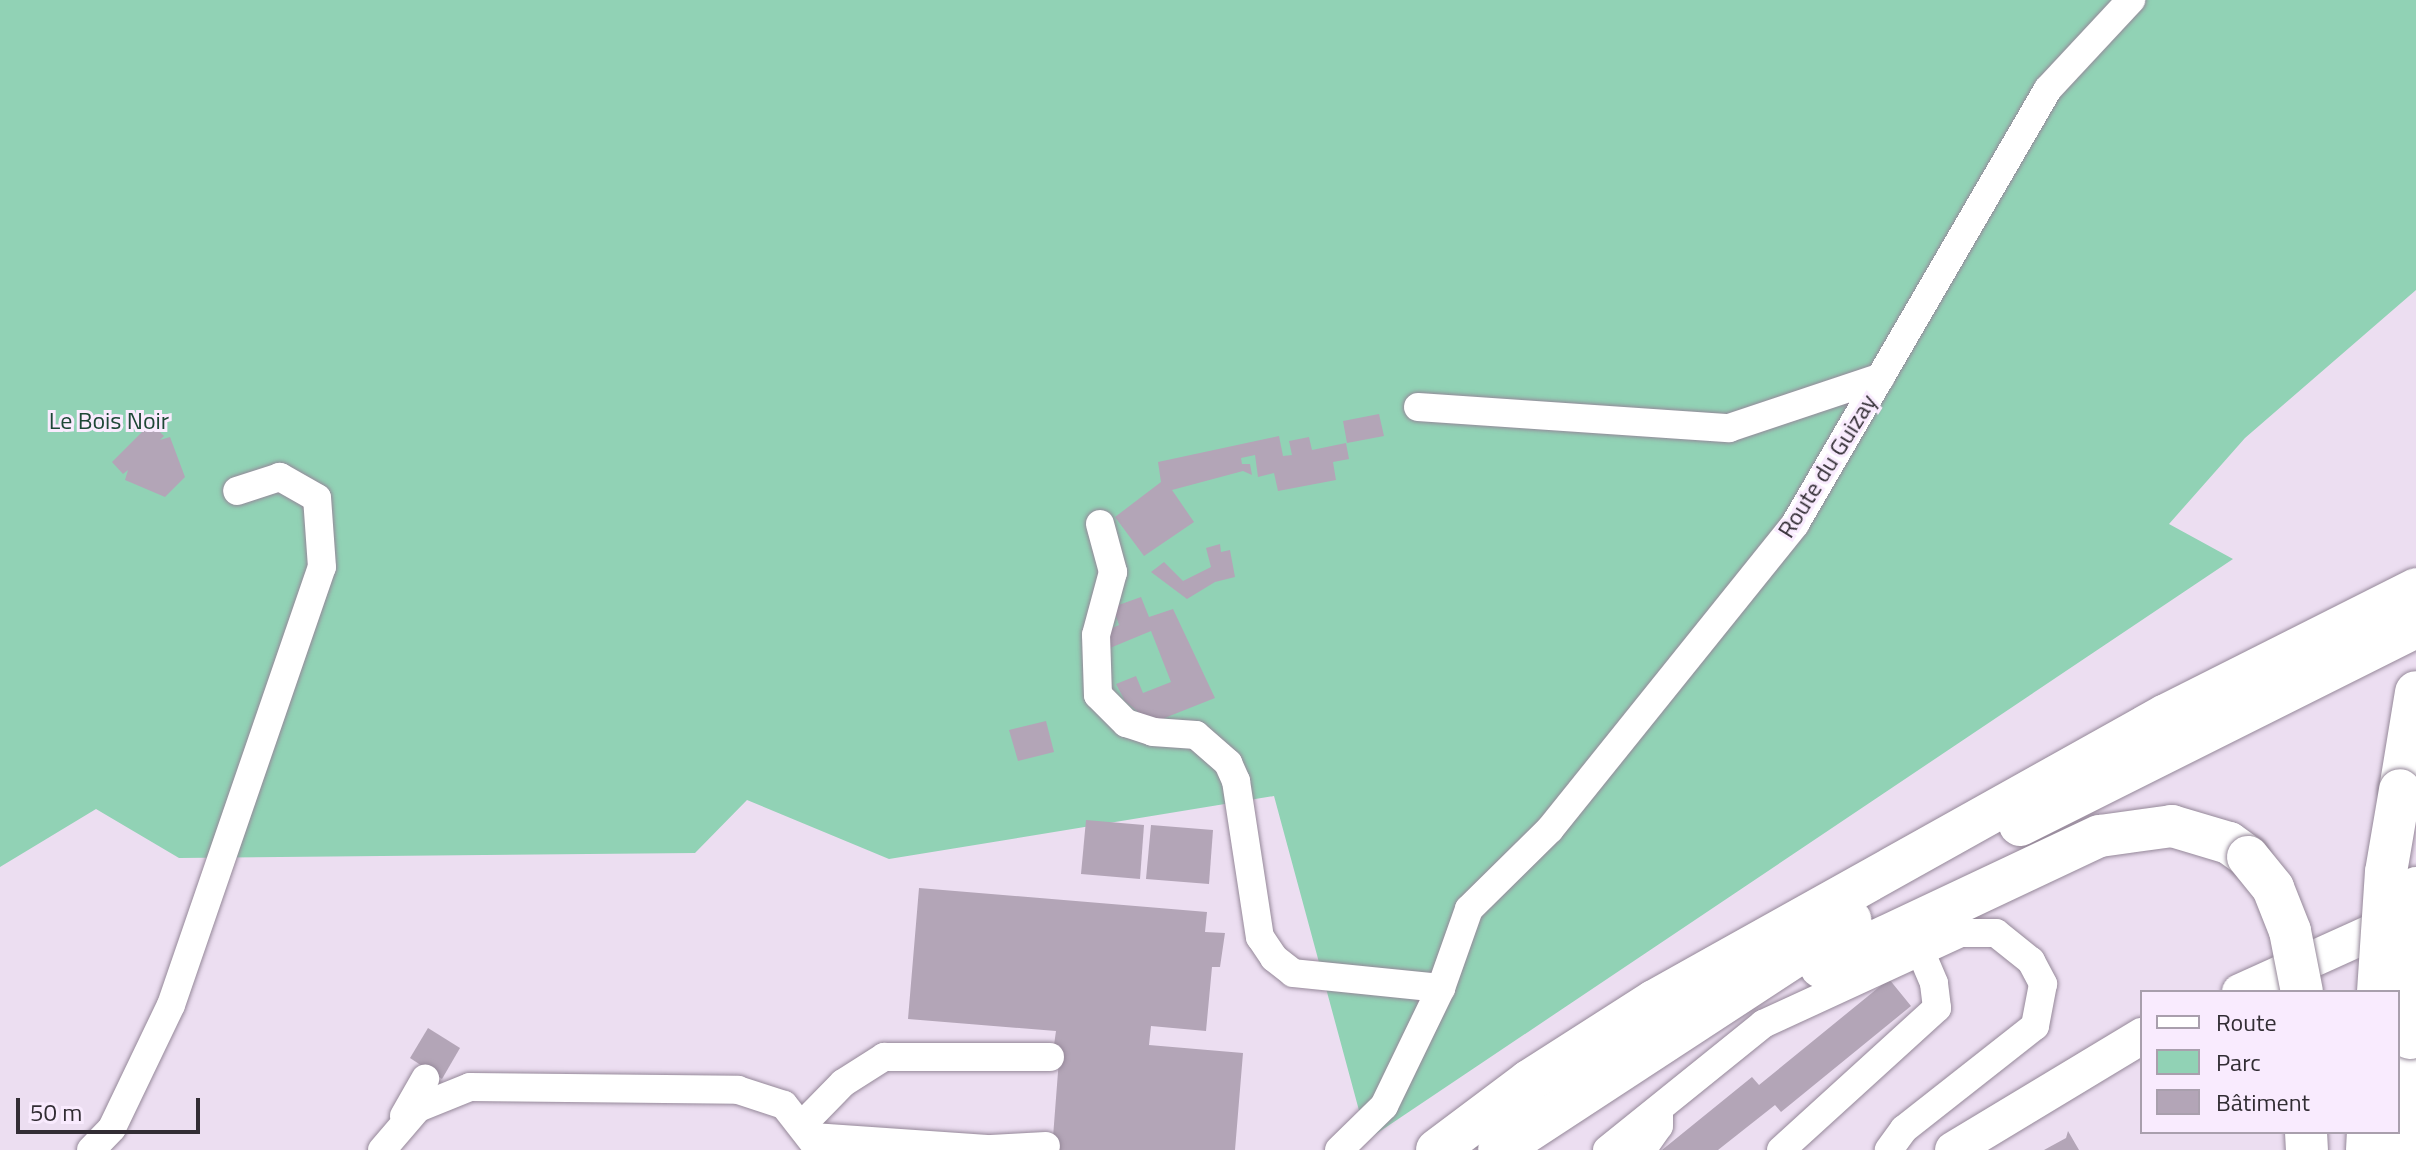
<!DOCTYPE html>
<html>
<head>
<meta charset="utf-8">
<style>
  body { margin:0 }
  #map { position:relative; width:2416px; height:1150px; overflow:hidden; background:#ecdef1; font-family:"Titillium Web",sans-serif }
  div>[style] { position:absolute }
  .green>* { inset:0; background:#91d2b5 }
  .building>* { inset:0; background:#b3a5b7 }
  .roads { filter:drop-shadow(0 0 2px #958899) drop-shadow(0 0 2px #958899) }
  .minor>* { height:28px; margin:-14px; padding:0 14px; transform-origin:14px; border-radius:14px; background:#fff }
  .major>* { height:36px; margin:-18px; padding:0 18px; transform-origin:18px; border-radius:18px; background:#fff }
  .highway>* { height:42px; margin:-21px; padding:0 21px; transform-origin:21px; border-radius:21px; background:#fff }
  .bridges { filter:drop-shadow(0 0 2px #958899) drop-shadow(0 0 2px #958899) }
  .highway-bridge>* { height:42px; margin:-21px; padding:0 21px; transform-origin:21px; border-radius:21px; background:#fff }
  span { translate:-50% -50%; white-space:nowrap; text-align:center; line-height:1.15; -webkit-text-stroke:6px #f9ebfe; paint-order:stroke }
  .park-label { font-size:24px; color:#1d4736 }
  .street-label { font-size:24px; color:#322d34 }
  .legend { position:absolute; left:2140px; top:990px; width:260px; height:144px; box-sizing:border-box; background:#f9ebfe; border:2px solid #a99fad; margin:0; padding:10px 14px; list-style:none; font-size:24px; color:#322d34 }
  .legend li { display:flex; align-items:center; gap:16px; height:40px }
  .legend b { width:40px; border:2px solid #a99fad }
  .scale { position:absolute; left:16px; top:1098px; width:184px; height:36px; box-sizing:border-box; border:4px solid #322d34; border-top:0; padding-left:10px; font-size:24px; line-height:28px; white-space:nowrap; color:#322d34; -webkit-text-stroke:6px #f9ebfe; paint-order:stroke }
</style>
</head>
<body>
<div id="map">
  <div class="green">
    <i style="clip-path:polygon(0 0,2416px 0,2416px 290px,2245px 438px,2169px 524px,2233px 559px,1367px 1140px,1274px 796px,889px 859px,747px 800px,695px 853px,179px 858px,96px 809px,0 867px)"></i>
  </div>
  <div class="building">
    <i style="clip-path:polygon(1379px 414px,1384px 436px,1347px 443px,1343px 421px)"></i>
    <i style="clip-path:polygon(151px 423px,164px 436px,160px 440px,170px 437px,185px 477px,165px 497px,125px 480px,128px 470px,123px 474px,112px 462px)"></i>
    <i style="clip-path:polygon(1279px 436px,1283px 456px,1292px 455px,1289px 441px,1309px 437px,1312px 450px,1346px 443px,1349px 459px,1333px 462px,1336px 480px,1278px 491px,1274px 473px,1258px 477px,1255px 455px,1241px 458px,1242px 464px,1250px 464px,1252px 475px,1243px 471px,1172px 490px,1194px 522px,1144px 556px,1115px 517px,1161px 482px,1158px 462px)"></i>
    <i style="clip-path:polygon(1220px 544px,1221px 552px,1230px 550px,1235px 577px,1215px 582px,1187px 599px,1151px 572px,1164px 562px,1183px 581px,1211px 567px,1206px 548px)"></i>
    <i style="clip-path:polygon(1141px 597px,1149px 617px,1173px 609px,1215px 698px,1152px 723px,1125px 701px,1116px 684px,1136px 676px,1143px 693px,1171px 682px,1151px 631px,1110px 648px,1108px 630px,1119px 625px,1113px 607px)"></i>
    <i style="clip-path:polygon(1046px 721px,1054px 752px,1018px 761px,1009px 730px)"></i>
    <i style="clip-path:polygon(1086px 820px,1144px 825px,1140px 879px,1081px 874px)"></i>
    <i style="clip-path:polygon(1151px 825px,1213px 830px,1209px 884px,1146px 879px)"></i>
    <i style="clip-path:polygon(919px 888px,1207px 912px,1205px 932px,1225px 933px,1220px 967px,1212px 967px,1206px 1031px,1151px 1026px,1149px 1045px,1243px 1053px,1235px 1150px,1052px 1150px,1060px 1046px,1054px 1045px,1056px 1031px,908px 1019px)"></i>
    <i style="clip-path:polygon(1889px 979px,1911px 1006px,1781px 1112px,1775px 1105px,1718px 1150px,1662px 1150px,1752px 1077px,1759px 1085px)"></i>
    <i style="clip-path:polygon(428px 1028px,460px 1048px,442px 1079px,410px 1058px)"></i>
    <i style="clip-path:polygon(2068px 1131px,2079px 1150px,2044px 1150px,2066px 1138px)"></i>
  </div>
  <div class="roads">
    <div class="minor">
      <i style="left:1418px;top:407px;width:312px;rotate:3.9deg"></i>
      <i style="left:1729px;top:428px;width:160px;rotate:-18.5deg"></i>
      <i style="left:1100px;top:524px;width:50px;rotate:74.8deg"></i>
      <i style="left:1113px;top:572px;width:65px;rotate:105.1deg"></i>
      <i style="left:1096px;top:635px;width:60px;rotate:88.1deg"></i>
      <i style="left:1098px;top:695px;width:40px;rotate:45deg"></i>
      <i style="left:1126px;top:723px;width:28px;rotate:18deg"></i>
      <i style="left:1153px;top:732px;width:43px;rotate:4deg"></i>
      <i style="left:1196px;top:735px;width:43px;rotate:41.2deg"></i>
      <i style="left:1228px;top:763px;width:20px;rotate:66deg"></i>
      <i style="left:1236px;top:781px;width:158px;rotate:81.3deg"></i>
      <i style="left:1260px;top:937px;width:25px;rotate:56deg"></i>
      <i style="left:1274px;top:958px;width:24px;rotate:38deg"></i>
      <i style="left:1293px;top:973px;width:149px;rotate:5.8deg"></i>
      <i style="left:404px;top:1116px;width:43px;rotate:-60.4deg"></i>
      <i style="left:803px;top:1124px;width:57px;rotate:-45.7deg"></i>
      <i style="left:843px;top:1083px;width:49px;rotate:-32.4deg"></i>
      <i style="left:884px;top:1057px;width:166px"></i>
      <i style="left:813px;top:1137px;width:178px;rotate:3.9deg"></i>
      <i style="left:991px;top:1149px;width:55px;rotate:-3.1deg"></i>
      <i style="left:91px;top:1150px;width:30px;rotate:-46deg"></i>
      <i style="left:112px;top:1128px;width:136px;rotate:-64.4deg"></i>
      <i style="left:171px;top:1005px;width:463px;rotate:-71deg"></i>
      <i style="left:322px;top:567px;width:69px;rotate:-94.1deg"></i>
      <i style="left:317px;top:498px;width:43px;rotate:-150.4deg"></i>
      <i style="left:280px;top:477px;width:45px;rotate:162deg"></i>
      <i style="left:382px;top:1150px;width:55px;rotate:-49.4deg"></i>
      <i style="left:418px;top:1108px;width:56px;rotate:-22deg"></i>
      <i style="left:470px;top:1087px;width:268px;rotate:0.6deg"></i>
      <i style="left:738px;top:1090px;width:48px;rotate:18.1deg"></i>
      <i style="left:784px;top:1105px;width:57px;rotate:52.1deg"></i>
      <i style="left:1339px;top:1150px;width:63px;rotate:-44.4deg"></i>
      <i style="left:1384px;top:1106px;width:131px;rotate:-64.2deg"></i>
      <i style="left:1441px;top:988px;width:84px;rotate:-70.5deg"></i>
      <i style="left:1469px;top:909px;width:114px;rotate:-44.6deg"></i>
      <i style="left:1550px;top:829px;width:391px;rotate:-51.2deg"></i>
      <i style="left:1795px;top:524px;width:503px;rotate:-59.82deg"></i>
      <i style="left:2048px;top:89px;width:122px;rotate:-47deg"></i>
      <i style="left:1607px;top:1150px;width:201px;rotate:-38.9deg"></i>
      <i style="left:1763px;top:1024px;width:218px;rotate:-24.7deg"></i>
      <i style="left:1961px;top:933px;width:35px"></i>
      <i style="left:1996px;top:933px;width:45px;rotate:38.7deg"></i>
      <i style="left:2031px;top:961px;width:26px;rotate:62deg"></i>
      <i style="left:2043px;top:984px;width:43px;rotate:100.8deg"></i>
      <i style="left:2035px;top:1026px;width:167px;rotate:141.8deg"></i>
      <i style="left:1904px;top:1129px;width:26px;rotate:126deg"></i>
      <i style="left:1642px;top:1150px;width:29px;rotate:-55deg"></i>
      <i style="left:1659px;top:1126px;width:17px;rotate:-90deg"></i>
      <i style="left:1781px;top:1150px;width:211px;rotate:-42.3deg"></i>
      <i style="left:1937px;top:1008px;width:25px;rotate:-97deg"></i>
      <i style="left:1934px;top:983px;width:36px;rotate:-113deg"></i>
    </div>
    <div class="major">
      <i style="left:2240px;top:992px;width:182px;rotate:-24.3deg"></i>
      <i style="left:1953px;top:1150px;width:221px;rotate:-31.1deg"></i>
    </div>
    <div class="highway">
      <i style="left:2400px;top:790px;width:99px;rotate:-80.7deg"></i>
      <i style="left:2020px;top:825px;width:443px;rotate:-26.6deg"></i>
      <i style="left:1821px;top:967px;width:308px;rotate:-25.2deg"></i>
      <i style="left:2100px;top:836px;width:73px;rotate:-7.9deg"></i>
      <i style="left:2172px;top:826px;width:59px;rotate:16.6deg"></i>
      <i style="left:2229px;top:843px;width:24px;rotate:36deg"></i>
      <i style="left:2306px;top:1132px;width:18px;rotate:87deg"></i>
      <i style="left:1437px;top:1150px;width:115px;rotate:-36.9deg"></i>
      <i style="left:1529px;top:1081px;width:148px;rotate:-32.6deg"></i>
      <i style="left:1654px;top:1001px;width:586px;rotate:-29.19deg"></i>
      <i style="left:2166px;top:715px;width:280px;rotate:-26.7deg"></i>
      <i style="left:1499px;top:1150px;width:420px;rotate:-33.2deg"></i>
      <i style="left:2367px;top:1150px;width:18px;rotate:-87deg"></i>
      <i style="left:2402px;top:1150px;width:112px;rotate:-85.9deg"></i>
    </div>
  </div>
  <div class="bridges">
    <div class="highway-bridge">
      <i style="left:2248px;top:857px;width:40px;rotate:51deg"></i>
      <i style="left:2273px;top:888px;width:46px;rotate:68.4deg"></i>
      <i style="left:2290px;top:931px;width:62px;rotate:78.9deg"></i>
      <i style="left:2378px;top:992px;width:120px;rotate:-86.2deg"></i>
      <i style="left:2386px;top:872px;width:83px;rotate:-80.3deg"></i>
      <i style="left:2410px;top:1038px;width:150px;rotate:-87.7deg"></i>
    </div>
  </div>
  <div class="park-label">
    <span style="left:109px;top:421px">Le Bois Noir</span>
  </div>
  <div class="street-label">
    <span style="left:1827px;top:466px;rotate:-58deg">Route du Guizay</span>
  </div>
  <ul class="legend">
  <li><b style="height:10px;background:#fff"></b>Route</li>
  <li><b style="height:22px;background:#91d2b5"></b>Parc</li>
  <li><b style="height:22px;background:#b3a5b7"></b>Bâtiment</li>
  </ul>
  <div class="scale">50 m</div>
</div>
</body>
</html>
